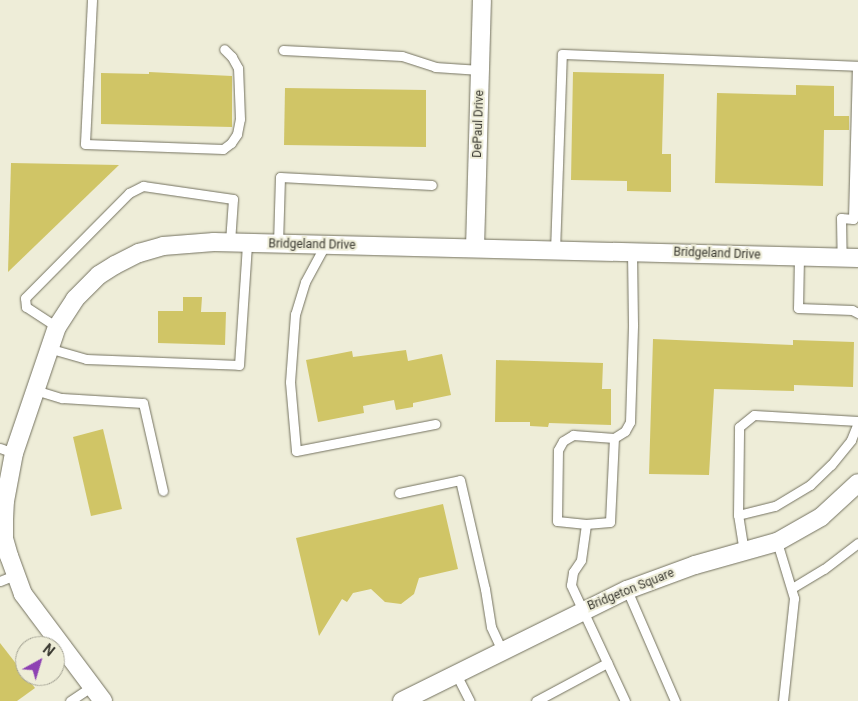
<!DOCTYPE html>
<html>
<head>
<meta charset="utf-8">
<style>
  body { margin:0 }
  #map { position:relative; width:858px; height:701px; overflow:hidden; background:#eeedd8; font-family:Roboto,sans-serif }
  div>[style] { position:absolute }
  .building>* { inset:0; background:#d0c566 }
  .roads { filter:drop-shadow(0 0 1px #747260) drop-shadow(0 0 1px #747260) }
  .lane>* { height:9px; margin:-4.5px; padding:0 4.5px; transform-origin:4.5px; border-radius:4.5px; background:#fff }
  .street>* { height:18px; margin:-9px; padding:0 9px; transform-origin:9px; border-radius:9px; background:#fff }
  span { translate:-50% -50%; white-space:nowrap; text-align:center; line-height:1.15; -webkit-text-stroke:4px #eeedd8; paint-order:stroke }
  .street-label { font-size:12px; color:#3b3a32 }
  .north { position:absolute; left:15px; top:636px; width:50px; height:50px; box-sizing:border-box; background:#eeedd8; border:1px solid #a6a596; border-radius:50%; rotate:39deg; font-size:14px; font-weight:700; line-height:20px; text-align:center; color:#3b3a32 }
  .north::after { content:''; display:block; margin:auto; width:18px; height:22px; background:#8e42b3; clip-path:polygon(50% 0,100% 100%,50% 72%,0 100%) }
</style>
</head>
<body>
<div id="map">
  <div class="building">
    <i style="clip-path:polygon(149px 72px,232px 76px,232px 127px,101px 124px,101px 73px,149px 74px)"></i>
    <i style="clip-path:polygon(573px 72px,664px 74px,662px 154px,671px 154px,671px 192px,627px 191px,627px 181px,571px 180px)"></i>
    <i style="clip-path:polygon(796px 85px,834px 86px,834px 116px,849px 116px,849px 130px,824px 130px,823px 186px,715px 183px,717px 93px,796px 95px)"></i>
    <i style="clip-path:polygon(285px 88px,426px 90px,426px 147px,284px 145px)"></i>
    <i style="clip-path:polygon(11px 163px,119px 165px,8px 272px)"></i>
    <i style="clip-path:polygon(183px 297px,202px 297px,201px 312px,226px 312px,225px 345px,158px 343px,158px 311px,183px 311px)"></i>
    <i style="clip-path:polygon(653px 339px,793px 345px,793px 340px,854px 342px,853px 387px,794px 385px,794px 391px,714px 389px,709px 475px,649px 474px)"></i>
    <i style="clip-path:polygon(406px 350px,408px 361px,442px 354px,451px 395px,413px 403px,413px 407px,396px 410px,394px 400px,363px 406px,364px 413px,318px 422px,306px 360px,352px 351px,353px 357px)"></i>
    <i style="clip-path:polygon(496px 360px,603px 363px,602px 389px,611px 389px,611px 425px,549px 423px,548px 427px,530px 426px,530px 422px,495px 422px)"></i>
    <i style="clip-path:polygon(103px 429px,122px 509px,91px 516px,73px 437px)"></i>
    <i style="clip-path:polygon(443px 504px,458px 569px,419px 578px,414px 594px,401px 604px,385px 602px,371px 589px,353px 593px,347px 602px,342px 599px,319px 636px,296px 538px)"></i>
    <i style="clip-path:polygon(0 643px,35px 688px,17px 701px,0 701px)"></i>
  </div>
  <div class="roads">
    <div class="lane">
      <i style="left:92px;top:0;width:144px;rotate:92.8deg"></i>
      <i style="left:85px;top:144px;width:138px;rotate:2.1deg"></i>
      <i style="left:223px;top:149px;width:10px;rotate:-37deg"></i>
      <i style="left:231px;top:143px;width:11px;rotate:-56deg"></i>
      <i style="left:237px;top:134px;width:15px;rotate:-79deg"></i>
      <i style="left:240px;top:119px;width:51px;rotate:-92.2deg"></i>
      <i style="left:238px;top:68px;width:13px;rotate:-119deg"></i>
      <i style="left:232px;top:57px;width:11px;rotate:-135deg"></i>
      <i style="left:283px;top:50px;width:119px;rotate:2.9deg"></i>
      <i style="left:402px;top:56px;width:35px;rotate:18deg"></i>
      <i style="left:435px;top:67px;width:45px;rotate:3.8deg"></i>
      <i style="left:278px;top:244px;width:67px;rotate:-88.3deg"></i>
      <i style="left:280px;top:177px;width:152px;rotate:3deg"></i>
      <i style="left:325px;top:245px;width:42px;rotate:118.4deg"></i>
      <i style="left:305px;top:282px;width:34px;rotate:107deg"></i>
      <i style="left:295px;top:314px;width:68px;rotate:94.2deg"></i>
      <i style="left:290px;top:382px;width:69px;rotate:85deg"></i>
      <i style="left:296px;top:451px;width:142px;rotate:-11deg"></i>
      <i style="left:555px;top:251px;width:197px;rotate:-88deg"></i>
      <i style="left:562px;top:54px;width:295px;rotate:2.3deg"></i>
      <i style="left:857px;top:66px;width:153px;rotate:91.5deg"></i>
      <i style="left:853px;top:219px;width:12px;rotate:-175deg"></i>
      <i style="left:841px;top:218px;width:39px;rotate:89deg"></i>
      <i style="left:799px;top:257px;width:51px;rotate:91.1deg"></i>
      <i style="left:798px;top:308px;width:54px;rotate:2.1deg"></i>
      <i style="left:852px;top:310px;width:7px;rotate:27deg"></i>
      <i style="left:57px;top:327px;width:37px;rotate:-147deg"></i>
      <i style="left:26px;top:307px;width:9px;rotate:-96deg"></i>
      <i style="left:25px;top:298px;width:148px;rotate:-45.3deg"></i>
      <i style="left:129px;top:193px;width:16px;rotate:-27deg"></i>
      <i style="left:143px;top:186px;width:91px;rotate:8.2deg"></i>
      <i style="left:233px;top:199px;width:43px;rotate:94deg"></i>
      <i style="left:48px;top:348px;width:40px;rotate:16deg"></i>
      <i style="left:86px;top:359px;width:153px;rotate:2.2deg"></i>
      <i style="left:239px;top:365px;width:122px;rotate:-86.2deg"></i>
      <i style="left:35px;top:390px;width:28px;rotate:17deg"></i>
      <i style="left:62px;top:398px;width:81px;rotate:3.5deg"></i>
      <i style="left:143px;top:403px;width:90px;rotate:77.2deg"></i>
      <i style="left:0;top:448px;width:15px;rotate:20deg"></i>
      <i style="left:399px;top:493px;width:62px;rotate:-12deg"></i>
      <i style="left:460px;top:480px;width:112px;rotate:77.1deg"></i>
      <i style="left:485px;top:589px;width:38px;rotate:81deg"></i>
      <i style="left:491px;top:627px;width:26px;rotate:65deg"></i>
      <i style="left:738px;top:515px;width:88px;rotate:-89.3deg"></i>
      <i style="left:739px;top:427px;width:19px;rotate:-39deg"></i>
      <i style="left:754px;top:415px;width:104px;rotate:3.3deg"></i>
      <i style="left:586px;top:524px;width:29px;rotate:-174deg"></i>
      <i style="left:557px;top:521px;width:71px;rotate:-89.2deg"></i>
      <i style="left:558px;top:450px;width:10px;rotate:-61deg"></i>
      <i style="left:563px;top:441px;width:12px;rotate:-31deg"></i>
      <i style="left:573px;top:435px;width:41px;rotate:4.2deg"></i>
      <i style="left:777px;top:542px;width:59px;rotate:73.1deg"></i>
      <i style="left:794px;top:598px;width:104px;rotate:96.1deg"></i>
      <i style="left:744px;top:552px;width:37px;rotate:-99deg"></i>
      <i style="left:738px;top:515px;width:38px;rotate:-14deg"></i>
      <i style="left:775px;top:506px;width:41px;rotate:-31deg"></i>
      <i style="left:810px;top:485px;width:29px;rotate:-44deg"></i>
      <i style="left:831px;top:465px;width:32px;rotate:-51deg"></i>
      <i style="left:851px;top:440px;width:18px;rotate:-68deg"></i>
      <i style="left:0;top:581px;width:16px;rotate:-22deg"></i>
      <i style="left:792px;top:588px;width:37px;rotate:-31deg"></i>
      <i style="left:824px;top:569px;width:43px;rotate:-37.4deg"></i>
      <i style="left:627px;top:590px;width:121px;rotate:66.6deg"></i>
      <i style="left:456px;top:674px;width:30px;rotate:63deg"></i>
      <i style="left:70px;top:701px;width:27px;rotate:-34deg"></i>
      <i style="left:536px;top:701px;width:81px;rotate:-28.2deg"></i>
      <i style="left:625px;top:701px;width:128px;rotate:-115deg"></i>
      <i style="left:571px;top:585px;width:13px;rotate:-81deg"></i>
      <i style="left:573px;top:572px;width:14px;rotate:-56deg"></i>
      <i style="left:581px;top:560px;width:36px;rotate:-82deg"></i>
      <i style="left:586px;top:524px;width:24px;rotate:-5deg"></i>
      <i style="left:610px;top:522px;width:84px;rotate:-87.3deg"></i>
      <i style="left:614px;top:438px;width:13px;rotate:-32deg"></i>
      <i style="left:625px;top:431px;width:10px;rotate:-61deg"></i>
      <i style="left:630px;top:422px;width:98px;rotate:-88.2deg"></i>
      <i style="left:633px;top:324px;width:73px;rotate:-90.8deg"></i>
    </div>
    <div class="street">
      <i style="left:475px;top:248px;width:248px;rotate:-88.4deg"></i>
      <i style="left:103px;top:701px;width:134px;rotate:-126.8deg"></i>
      <i style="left:23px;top:594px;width:40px;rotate:-110.2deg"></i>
      <i style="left:9px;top:556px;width:19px;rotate:-106deg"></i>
      <i style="left:4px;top:538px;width:19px;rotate:-90deg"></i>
      <i style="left:4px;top:519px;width:18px;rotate:-87deg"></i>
      <i style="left:5px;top:501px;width:49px;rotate:-79.4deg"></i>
      <i style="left:14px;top:453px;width:133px;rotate:-71.2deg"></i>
      <i style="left:57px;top:327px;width:33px;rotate:-57deg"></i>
      <i style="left:75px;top:299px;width:34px;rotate:-45deg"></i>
      <i style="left:99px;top:275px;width:19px;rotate:-32deg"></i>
      <i style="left:115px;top:265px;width:27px;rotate:-27deg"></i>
      <i style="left:139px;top:253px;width:25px;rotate:-16deg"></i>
      <i style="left:163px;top:246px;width:51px;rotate:-4.5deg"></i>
      <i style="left:214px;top:242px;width:644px;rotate:1.42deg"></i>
      <i style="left:402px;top:701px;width:251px;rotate:-26.3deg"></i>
      <i style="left:627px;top:590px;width:72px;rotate:-20.2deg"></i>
      <i style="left:695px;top:565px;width:85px;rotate:-15.7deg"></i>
      <i style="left:777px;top:542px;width:51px;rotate:-29.6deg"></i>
      <i style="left:821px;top:517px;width:50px;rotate:-42.6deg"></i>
    </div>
  </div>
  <div class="street-label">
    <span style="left:479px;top:124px;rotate:-88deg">DePaul Drive</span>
    <span style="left:312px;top:245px;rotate:1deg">Bridgeland Drive</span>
    <span style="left:717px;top:254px;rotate:2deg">Bridgeland Drive</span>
    <span style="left:631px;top:590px;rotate:-22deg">Bridgeton Square</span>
  </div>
  <div class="north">N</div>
</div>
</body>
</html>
